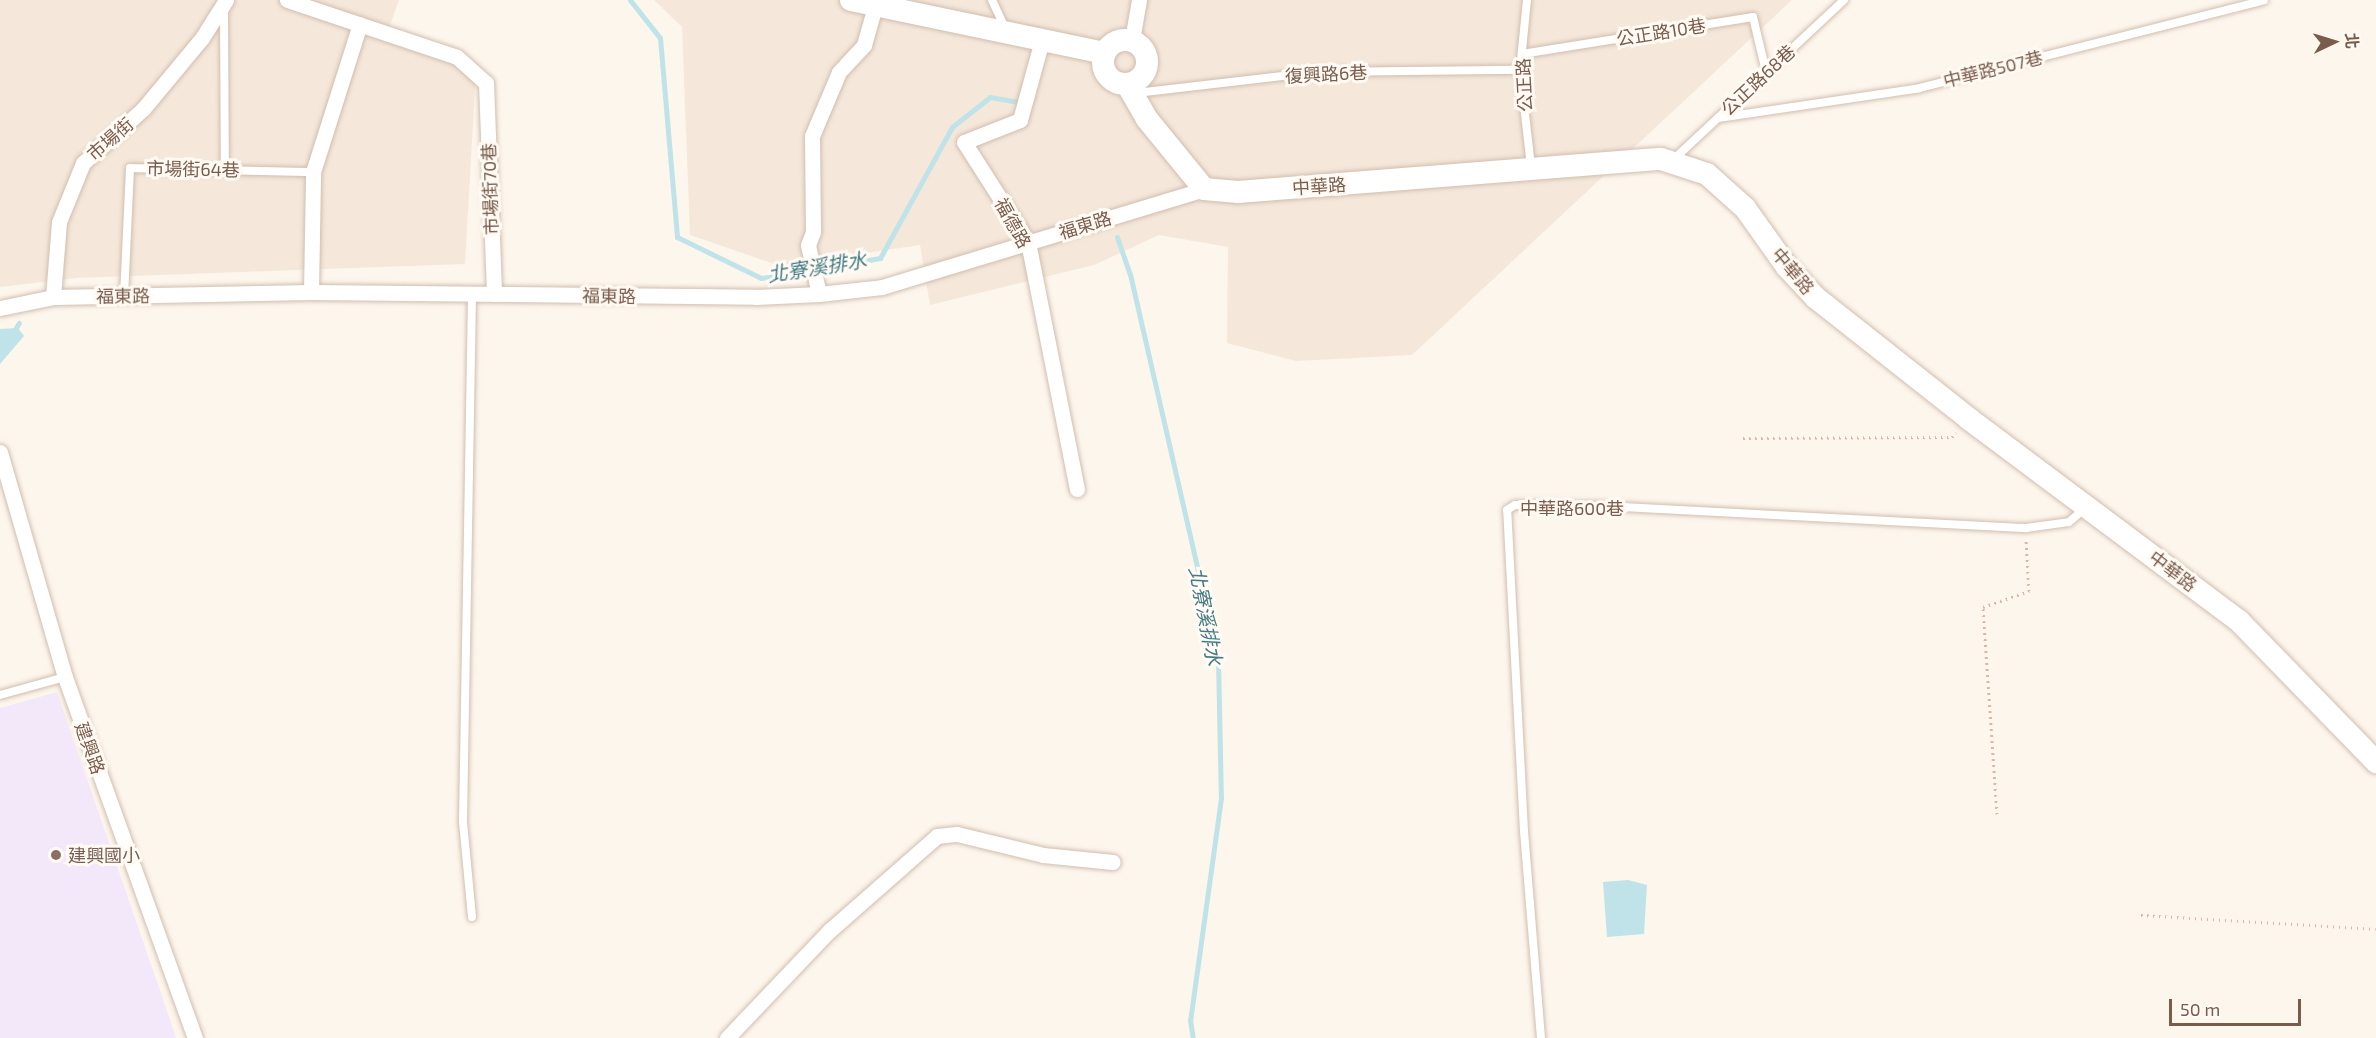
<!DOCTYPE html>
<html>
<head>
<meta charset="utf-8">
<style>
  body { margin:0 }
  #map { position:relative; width:2376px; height:1038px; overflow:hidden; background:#fdf6ec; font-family:"Exo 2","Noto Sans TC",sans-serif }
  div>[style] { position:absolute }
  .residential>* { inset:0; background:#f5e8da }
  .education>* { inset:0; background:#f3e8fa }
  .water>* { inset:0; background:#bfe3e8 }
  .stream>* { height:5px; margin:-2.5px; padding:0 2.5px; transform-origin:2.5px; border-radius:2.5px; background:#bfe3e8 }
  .path>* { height:3px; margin-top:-1.5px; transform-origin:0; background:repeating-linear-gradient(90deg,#d9b8a5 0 1.5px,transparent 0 6px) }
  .roads { filter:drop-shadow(0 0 2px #d1beb0) drop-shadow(0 0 2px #d1beb0) }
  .lane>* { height:8px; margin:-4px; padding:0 4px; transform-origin:4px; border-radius:4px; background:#fff }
  .street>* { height:15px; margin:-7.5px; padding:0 7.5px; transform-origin:7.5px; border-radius:7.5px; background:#fff }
  .secondary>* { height:22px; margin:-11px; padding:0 11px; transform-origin:11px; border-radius:11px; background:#fff }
  .secondary>.ring { margin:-11px; padding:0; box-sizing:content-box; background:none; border:22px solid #fff; border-radius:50% }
  .dots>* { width:16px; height:16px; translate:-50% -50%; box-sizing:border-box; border:3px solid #fffaf3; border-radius:50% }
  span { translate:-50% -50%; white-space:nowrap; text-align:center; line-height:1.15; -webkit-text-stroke:6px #fffaf3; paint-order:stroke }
  .street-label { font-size:18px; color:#7a5c4d }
  .education-label { font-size:18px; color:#785e54 }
  .left { translate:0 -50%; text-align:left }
  .water-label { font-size:20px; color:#437c86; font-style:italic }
  .north { position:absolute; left:2304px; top:12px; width:60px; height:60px; -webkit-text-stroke:4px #fffaf3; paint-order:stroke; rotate:86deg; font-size:16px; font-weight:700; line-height:24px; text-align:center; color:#7a5c4d }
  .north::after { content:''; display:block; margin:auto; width:21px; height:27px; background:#7a5c4d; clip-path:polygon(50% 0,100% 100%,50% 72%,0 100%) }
  .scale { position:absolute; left:2169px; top:999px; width:132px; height:27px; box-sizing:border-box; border:3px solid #7a5c4d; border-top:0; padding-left:8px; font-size:18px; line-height:21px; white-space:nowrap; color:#7a5c4d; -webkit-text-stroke:4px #fffaf3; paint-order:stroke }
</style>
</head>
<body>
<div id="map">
  <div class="residential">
    <i style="clip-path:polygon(0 0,399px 0,385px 39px,476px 71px,465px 264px,76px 278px,0 287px)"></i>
    <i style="clip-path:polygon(654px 0,1792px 0,1412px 355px,1296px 361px,1227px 343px,1228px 247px,1159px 235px,1094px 265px,930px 305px,920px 245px,780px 266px,690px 235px,682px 27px)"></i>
  </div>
  <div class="education">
    <i style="clip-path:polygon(57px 692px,164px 1002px,176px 1038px,0 1038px,0 708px)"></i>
  </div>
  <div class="water">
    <i style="clip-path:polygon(18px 328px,24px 336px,0 364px,0 329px)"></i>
    <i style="clip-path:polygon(1628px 880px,1647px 885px,1644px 934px,1607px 937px,1603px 882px)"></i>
  </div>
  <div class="stream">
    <i style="left:630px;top:0;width:48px;rotate:51.7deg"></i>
    <i style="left:660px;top:38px;width:200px;rotate:85.1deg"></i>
    <i style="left:677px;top:237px;width:93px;rotate:26deg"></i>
    <i style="left:761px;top:278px;width:121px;rotate:-9.5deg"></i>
    <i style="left:880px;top:258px;width:149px;rotate:-61.2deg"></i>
    <i style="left:952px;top:127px;width:48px;rotate:-38.3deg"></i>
    <i style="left:990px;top:97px;width:28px;rotate:10deg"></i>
    <i style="left:1117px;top:237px;width:39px;rotate:71deg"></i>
    <i style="left:1130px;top:274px;width:395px;rotate:77.1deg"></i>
    <i style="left:1218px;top:659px;width:139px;rotate:88.8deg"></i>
    <i style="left:1221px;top:798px;width:224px;rotate:97.9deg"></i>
    <i style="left:1190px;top:1020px;width:18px;rotate:81deg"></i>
    <i style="left:12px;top:334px;width:13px;rotate:-58deg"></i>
  </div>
  <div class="path">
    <i style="left:1743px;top:438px;width:209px;rotate:-0.3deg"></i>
    <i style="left:1952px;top:437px;width:6px;rotate:-45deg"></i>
    <i style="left:1997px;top:814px;width:207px;rotate:-93.9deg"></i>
    <i style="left:1983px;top:607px;width:49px;rotate:-19.2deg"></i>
    <i style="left:2029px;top:591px;width:52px;rotate:-93.3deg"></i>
    <i style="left:2141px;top:915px;width:235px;rotate:3.4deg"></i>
  </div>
  <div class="roads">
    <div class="lane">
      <i style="left:992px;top:0;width:31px;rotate:65deg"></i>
      <i style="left:1527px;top:0;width:70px;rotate:95.7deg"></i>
      <i style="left:1520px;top:70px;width:97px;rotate:83.5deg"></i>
      <i style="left:224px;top:6px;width:164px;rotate:89.7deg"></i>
      <i style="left:1522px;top:54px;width:234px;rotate:-9.1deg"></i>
      <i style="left:1753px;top:17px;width:47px;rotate:76.6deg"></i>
      <i style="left:1136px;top:93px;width:182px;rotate:-6.6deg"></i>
      <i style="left:1317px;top:72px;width:203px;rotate:-0.6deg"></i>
      <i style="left:1718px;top:118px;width:204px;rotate:-8.4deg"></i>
      <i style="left:1920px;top:88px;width:355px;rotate:-14.3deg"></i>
      <i style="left:1674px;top:159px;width:233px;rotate:-43.1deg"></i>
      <i style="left:124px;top:296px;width:128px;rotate:-87.3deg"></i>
      <i style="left:130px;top:168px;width:183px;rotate:1.3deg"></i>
      <i style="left:0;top:695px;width:67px;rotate:-15.5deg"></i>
      <i style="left:472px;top:917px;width:96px;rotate:-95.4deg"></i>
      <i style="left:463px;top:821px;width:527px;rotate:-89.02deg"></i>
      <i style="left:1541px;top:1038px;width:208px;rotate:-94.7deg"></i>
      <i style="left:1524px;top:831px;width:321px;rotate:-93deg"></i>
      <i style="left:1507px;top:510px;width:9px;rotate:-32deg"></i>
      <i style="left:1515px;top:505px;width:88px;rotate:0.7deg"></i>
      <i style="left:1603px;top:506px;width:424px;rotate:3deg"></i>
      <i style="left:2026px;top:528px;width:43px;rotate:-7.9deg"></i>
      <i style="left:2069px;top:522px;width:23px;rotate:-41deg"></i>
    </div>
    <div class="street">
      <i style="left:287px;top:0;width:179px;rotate:18.5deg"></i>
      <i style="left:457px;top:57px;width:39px;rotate:42deg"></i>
      <i style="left:486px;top:83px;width:211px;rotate:87.8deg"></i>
      <i style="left:1042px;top:40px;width:83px;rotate:105.4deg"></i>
      <i style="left:1020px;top:120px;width:60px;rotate:158.6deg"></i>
      <i style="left:964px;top:142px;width:119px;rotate:57.4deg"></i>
      <i style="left:1028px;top:242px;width:252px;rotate:78.8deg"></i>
      <i style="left:1132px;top:40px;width:41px;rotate:-80.1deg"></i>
      <i style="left:311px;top:292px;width:120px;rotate:-89deg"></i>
      <i style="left:313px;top:172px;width:155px;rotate:-72.4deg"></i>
      <i style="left:819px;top:294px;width:50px;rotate:-102.7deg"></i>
      <i style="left:808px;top:245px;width:14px;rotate:-69deg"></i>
      <i style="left:813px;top:232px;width:96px;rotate:-90.6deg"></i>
      <i style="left:812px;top:136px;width:69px;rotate:-67.1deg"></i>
      <i style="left:839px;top:72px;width:37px;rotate:-47deg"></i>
      <i style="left:864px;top:45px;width:41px;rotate:-74.2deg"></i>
      <i style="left:53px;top:297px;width:75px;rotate:-85.4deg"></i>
      <i style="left:59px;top:222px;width:64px;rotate:-67.9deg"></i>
      <i style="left:83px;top:163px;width:81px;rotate:-42deg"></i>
      <i style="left:143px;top:109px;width:92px;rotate:-50.3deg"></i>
      <i style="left:202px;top:38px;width:45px;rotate:-57.7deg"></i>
      <i style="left:0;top:308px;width:54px;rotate:-11.7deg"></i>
      <i style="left:53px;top:297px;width:258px;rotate:-1.1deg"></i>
      <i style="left:311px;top:292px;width:445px;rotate:0.6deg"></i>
      <i style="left:756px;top:297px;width:63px;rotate:-2.7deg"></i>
      <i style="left:819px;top:294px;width:63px;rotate:-6.3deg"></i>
      <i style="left:882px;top:287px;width:337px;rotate:-16.9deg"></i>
      <i style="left:0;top:452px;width:234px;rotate:73.9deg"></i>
      <i style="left:65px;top:677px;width:384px;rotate:70.2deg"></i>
      <i style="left:727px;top:1038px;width:148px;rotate:-46.4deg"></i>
      <i style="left:829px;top:931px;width:144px;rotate:-41.3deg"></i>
      <i style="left:937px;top:836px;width:20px;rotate:-6deg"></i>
      <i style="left:957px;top:834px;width:89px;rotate:13.7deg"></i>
      <i style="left:1043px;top:855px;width:70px;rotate:5.7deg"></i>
    </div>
    <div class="secondary">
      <i style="left:851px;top:0;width:259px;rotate:11.8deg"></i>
      <i class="ring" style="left:1103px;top:40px;width:22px;height:22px"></i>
      <i style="left:1128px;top:86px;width:38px;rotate:60deg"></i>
      <i style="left:1147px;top:119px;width:90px;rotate:50.8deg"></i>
      <i style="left:1204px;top:189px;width:34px;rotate:5deg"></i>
      <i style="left:1238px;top:192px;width:424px;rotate:-4.5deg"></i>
      <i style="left:1661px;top:159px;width:48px;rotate:18.1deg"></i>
      <i style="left:1707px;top:174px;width:51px;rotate:41.8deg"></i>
      <i style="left:1745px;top:208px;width:72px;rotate:54.6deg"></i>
      <i style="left:1787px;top:267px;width:42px;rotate:46.9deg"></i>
      <i style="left:1816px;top:298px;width:195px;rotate:38.3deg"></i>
      <i style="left:1969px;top:419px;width:337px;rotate:36.8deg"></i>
      <i style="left:2239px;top:621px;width:197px;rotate:45.8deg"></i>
    </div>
  </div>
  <div class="dots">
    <i style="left:56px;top:855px;background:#8d6e63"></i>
  </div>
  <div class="street-label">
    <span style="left:1661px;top:32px;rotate:-9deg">公正路10巷</span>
    <span style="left:1993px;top:69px;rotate:-14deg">中華路507巷</span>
    <span style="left:1326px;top:74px;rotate:-3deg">復興路6巷</span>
    <span style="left:1758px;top:80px;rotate:-43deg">公正路68巷</span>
    <span style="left:1524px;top:85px;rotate:-93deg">公正路</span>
    <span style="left:110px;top:139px;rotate:-41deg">市場街</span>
    <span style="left:193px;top:169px;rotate:1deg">市場街64巷</span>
    <span style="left:1319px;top:186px;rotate:-4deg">中華路</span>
    <span style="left:490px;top:189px;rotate:-92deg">市場街70巷</span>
    <span style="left:1013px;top:223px;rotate:61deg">福德路</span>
    <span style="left:1085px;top:225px;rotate:-17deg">福東路</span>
    <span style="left:1793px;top:271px;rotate:50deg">中華路</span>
    <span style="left:123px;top:296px;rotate:-1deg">福東路</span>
    <span style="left:609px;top:296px;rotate:1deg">福東路</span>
    <span style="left:1572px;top:508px">中華路600巷</span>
    <span style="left:2173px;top:571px;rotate:37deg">中華路</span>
    <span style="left:90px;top:748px;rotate:70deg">建興路</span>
  </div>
  <div class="education-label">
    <span class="left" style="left:68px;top:855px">建興國小</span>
  </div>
  <div class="water-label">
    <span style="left:817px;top:267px;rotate:-9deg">北寮溪排水</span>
    <span style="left:1206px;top:616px;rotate:79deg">北寮溪排水</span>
  </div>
  <div class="north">北</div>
  <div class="scale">50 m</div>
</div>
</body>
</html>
